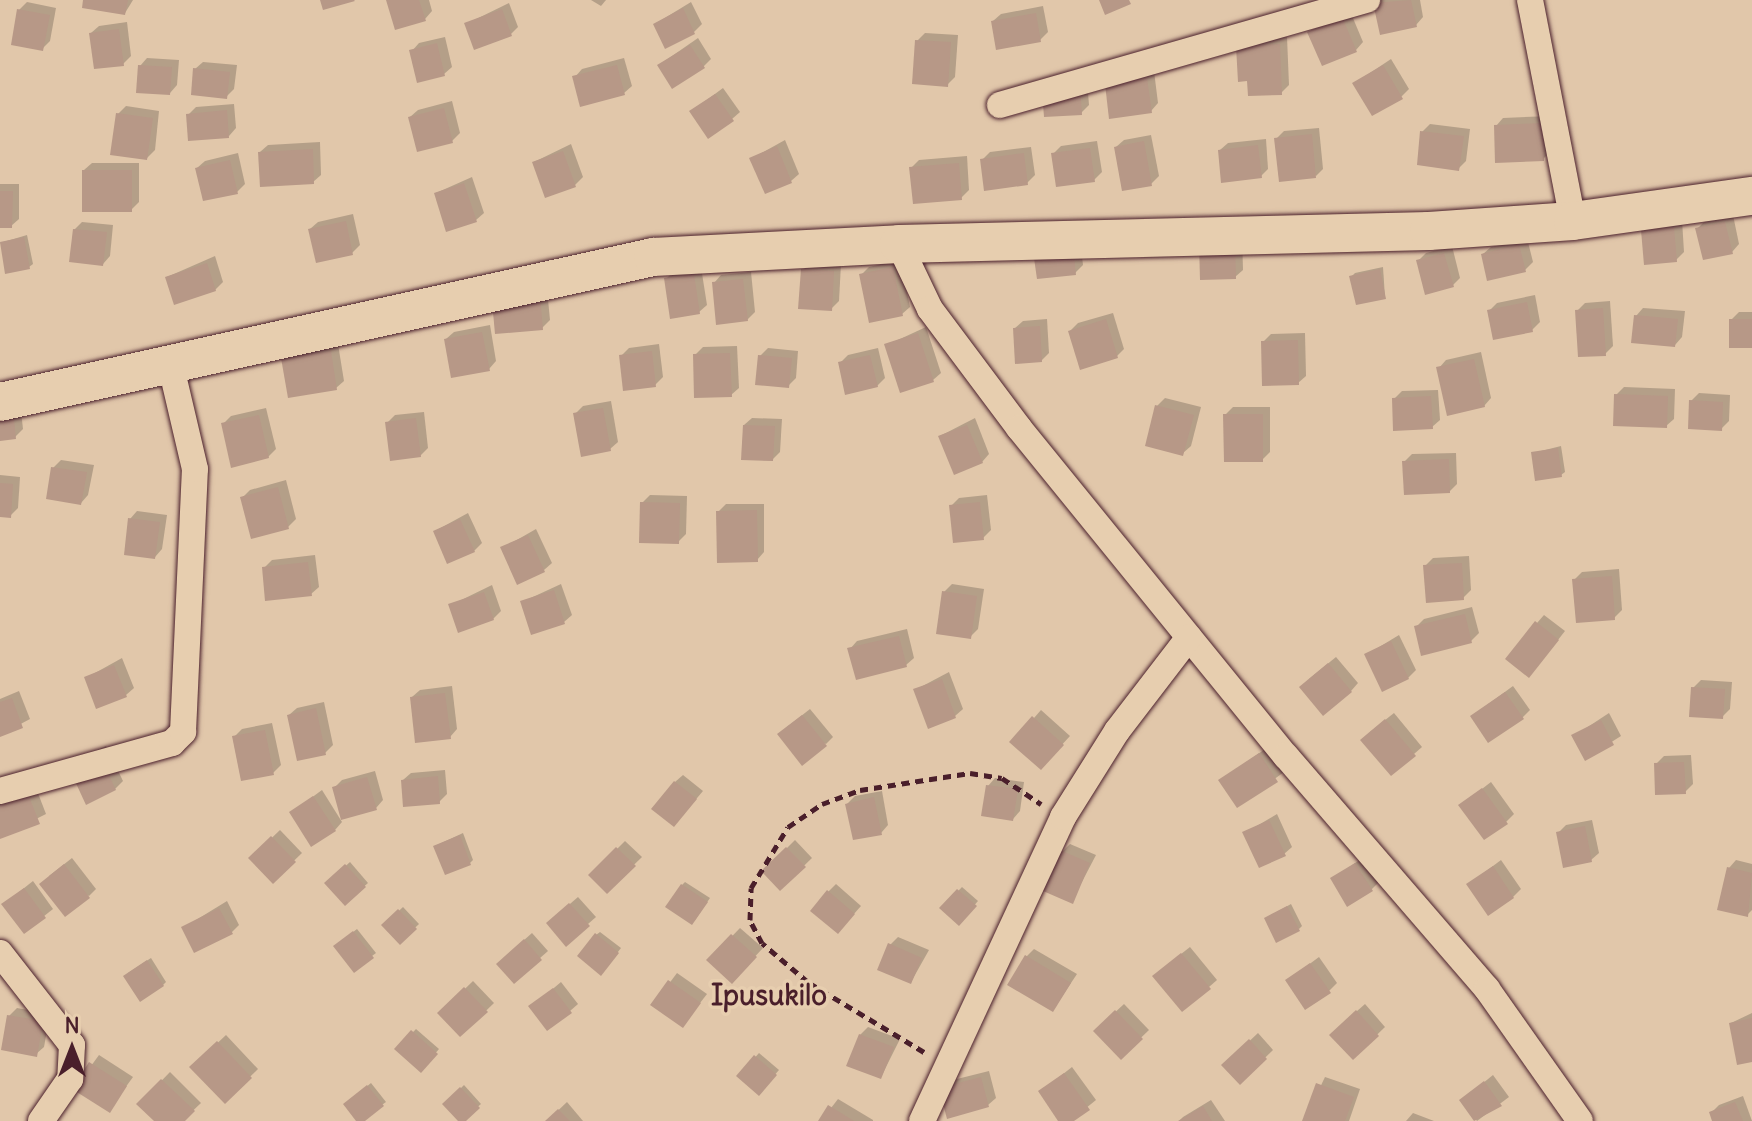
<!DOCTYPE html>
<html>
<head>
<meta charset="utf-8">
<style>
  body { margin:0 }
  #map { position:relative; width:1752px; height:1121px; overflow:hidden; background:#e1c7aa; font-family:Delius,sans-serif }
  div>[style] { position:absolute }
  .shadow>* { inset:0; background:#0003 }
  .building>* { inset:0; background:#b79887 }
  .path>* { height:5px; margin-top:-2.5px; transform-origin:0; background:repeating-linear-gradient(90deg,#4a1f2b 0 8px,transparent 0 14px) }
  .roads { filter:drop-shadow(0 0 2px #4a1f2b) drop-shadow(0 0 2px #4a1f2b) }
  .street>* { height:26px; margin:-13px; padding:0 13px; transform-origin:13px; border-radius:13px; background:#e7ceaf }
  .secondary>* { height:38px; margin:-19px; padding:0 19px; transform-origin:19px; border-radius:19px; background:#e7ceaf }
  span { translate:-50% -50%; white-space:nowrap; text-align:center; line-height:1.15; -webkit-text-stroke:7px #e7ceaf; paint-order:stroke }
  .district-label { font-size:28px; color:#4a1f2b; font-weight:700 }
  .north { position:absolute; left:32px; top:1009px; width:80px; height:80px; -webkit-text-stroke:6px #e7ceaf; paint-order:stroke; rotate:0deg; font-size:22px; font-weight:700; line-height:32px; text-align:center; color:#4a1f2b }
  .north::after { content:''; display:block; margin:auto; width:28px; height:36px; background:#4a1f2b; clip-path:polygon(50% 0,100% 100%,50% 72%,0 100%) }
</style>
</head>
<body>
<div id="map">
  <div class="shadow">
    <i style="clip-path:polygon(85px 0,133px 0,125px 13px)"></i>
    <i style="clip-path:polygon(389px 0,429px 0,432px 11px,425px 19px)"></i>
    <i style="clip-path:polygon(591px 0,606px 0,601px 6px)"></i>
    <i style="clip-path:polygon(1379px 0,1420px 0,1423px 17px,1416px 25px,1382px 33px)"></i>
    <i style="clip-path:polygon(27px 2px,56px 8px,50px 41px,42px 49px,19px 10px)"></i>
    <i style="clip-path:polygon(691px 2px,702px 24px,694px 32px,655px 24px)"></i>
    <i style="clip-path:polygon(509px 3px,518px 27px,510px 35px,466px 24px)"></i>
    <i style="clip-path:polygon(1043px 6px,1048px 32px,1040px 40px,993px 21px,1001px 14px)"></i>
    <i style="clip-path:polygon(1350px 11px,1363px 42px,1356px 50px,1309px 32px)"></i>
    <i style="clip-path:polygon(127px 22px,131px 56px,123px 64px,91px 33px,99px 26px)"></i>
    <i style="clip-path:polygon(925px 33px,958px 35px,955px 77px,947px 85px,917px 41px)"></i>
    <i style="clip-path:polygon(445px 37px,452px 67px,444px 74px,412px 51px,419px 43px)"></i>
    <i style="clip-path:polygon(1287px 37px,1289px 85px,1281px 93px,1249px 79px,1246px 39px)"></i>
    <i style="clip-path:polygon(698px 38px,711px 59px,703px 67px,659px 65px)"></i>
    <i style="clip-path:polygon(147px 58px,179px 60px,177px 85px,170px 93px,140px 66px)"></i>
    <i style="clip-path:polygon(624px 58px,632px 86px,624px 93px,575px 77px,582px 69px)"></i>
    <i style="clip-path:polygon(1391px 59px,1409px 89px,1401px 97px,1355px 83px)"></i>
    <i style="clip-path:polygon(203px 62px,237px 65px,234px 89px,226px 97px,195px 69px)"></i>
    <i style="clip-path:polygon(1154px 71px,1158px 103px,1151px 111px,1107px 84px)"></i>
    <i style="clip-path:polygon(1087px 80px,1089px 105px,1081px 113px,1046px 115px)"></i>
    <i style="clip-path:polygon(723px 88px,740px 112px,732px 119px,692px 111px)"></i>
    <i style="clip-path:polygon(452px 101px,460px 133px,452px 141px,410px 117px,418px 110px)"></i>
    <i style="clip-path:polygon(234px 104px,236px 128px,229px 136px,188px 115px,196px 107px)"></i>
    <i style="clip-path:polygon(126px 106px,159px 111px,155px 150px,147px 158px,118px 114px)"></i>
    <i style="clip-path:polygon(1550px 116px,1551px 151px,1543px 159px,1496px 126px,1503px 118px)"></i>
    <i style="clip-path:polygon(1430px 124px,1470px 129px,1466px 161px,1459px 168px,1422px 132px)"></i>
    <i style="clip-path:polygon(1319px 128px,1323px 169px,1316px 176px,1276px 139px,1284px 131px)"></i>
    <i style="clip-path:polygon(1151px 135px,1159px 176px,1151px 184px,1116px 147px,1124px 140px)"></i>
    <i style="clip-path:polygon(1266px 139px,1268px 169px,1261px 176px,1220px 150px,1228px 143px)"></i>
    <i style="clip-path:polygon(785px 140px,799px 174px,791px 181px,751px 159px)"></i>
    <i style="clip-path:polygon(1097px 141px,1102px 172px,1094px 180px,1053px 154px,1061px 146px)"></i>
    <i style="clip-path:polygon(320px 142px,321px 175px,313px 182px,260px 152px,268px 145px)"></i>
    <i style="clip-path:polygon(571px 144px,583px 177px,575px 185px,534px 162px)"></i>
    <i style="clip-path:polygon(1031px 147px,1035px 175px,1027px 183px,982px 160px,990px 152px)"></i>
    <i style="clip-path:polygon(238px 153px,245px 184px,237px 192px,197px 168px,205px 161px)"></i>
    <i style="clip-path:polygon(967px 156px,969px 190px,961px 198px,911px 168px,919px 160px)"></i>
    <i style="clip-path:polygon(92px 163px,139px 163px,139px 202px,131px 210px,84px 170px)"></i>
    <i style="clip-path:polygon(472px 177px,484px 213px,476px 220px,436px 193px)"></i>
    <i style="clip-path:polygon(0 184px,19px 184px,19px 219px,11px 226px,0 226px)"></i>
    <i style="clip-path:polygon(353px 214px,360px 245px,352px 253px,310px 229px,318px 222px)"></i>
    <i style="clip-path:polygon(1733px 215px,1739px 244px,1732px 252px,1697px 229px,1705px 221px)"></i>
    <i style="clip-path:polygon(1682px 220px,1684px 252px,1676px 260px,1643px 231px)"></i>
    <i style="clip-path:polygon(82px 222px,113px 225px,110px 256px,103px 264px,74px 230px)"></i>
    <i style="clip-path:polygon(27px 235px,33px 264px,29px 267px,0 243px)"></i>
    <i style="clip-path:polygon(1242px 235px,1243px 270px,1235px 277px,1202px 278px)"></i>
    <i style="clip-path:polygon(1527px 238px,1533px 262px,1525px 270px,1483px 254px,1491px 247px)"></i>
    <i style="clip-path:polygon(1080px 240px,1083px 265px,1075px 273px,1039px 277px)"></i>
    <i style="clip-path:polygon(1452px 246px,1460px 278px,1453px 285px,1418px 261px,1426px 253px)"></i>
    <i style="clip-path:polygon(215px 256px,223px 282px,215px 290px,167px 277px)"></i>
    <i style="clip-path:polygon(900px 260px,910px 307px,902px 314px,861px 275px,869px 267px)"></i>
    <i style="clip-path:polygon(811px 262px,841px 264px,839px 301px,831px 309px,803px 270px)"></i>
    <i style="clip-path:polygon(701px 267px,707px 305px,699px 312px,666px 279px,674px 271px)"></i>
    <i style="clip-path:polygon(1383px 267px,1385px 297px,1351px 277px,1355px 273px)"></i>
    <i style="clip-path:polygon(751px 272px,755px 312px,747px 320px,714px 283px,721px 275px)"></i>
    <i style="clip-path:polygon(547px 289px,550px 320px,542px 328px,497px 332px)"></i>
    <i style="clip-path:polygon(1535px 295px,1540px 322px,1532px 330px,1489px 311px,1497px 303px)"></i>
    <i style="clip-path:polygon(1610px 301px,1613px 346px,1605px 354px,1577px 311px,1585px 303px)"></i>
    <i style="clip-path:polygon(1643px 308px,1685px 311px,1682px 337px,1675px 345px,1636px 316px)"></i>
    <i style="clip-path:polygon(1739px 312px,1752px 312px,1752px 346px,1731px 320px)"></i>
    <i style="clip-path:polygon(1113px 313px,1124px 349px,1117px 356px,1070px 331px,1078px 323px)"></i>
    <i style="clip-path:polygon(1047px 319px,1049px 353px,1041px 361px,1015px 328px,1023px 321px)"></i>
    <i style="clip-path:polygon(490px 325px,496px 361px,489px 369px,446px 339px,454px 332px)"></i>
    <i style="clip-path:polygon(926px 327px,941px 373px,933px 380px,887px 345px)"></i>
    <i style="clip-path:polygon(1305px 333px,1306px 376px,1298px 383px,1263px 342px,1271px 334px)"></i>
    <i style="clip-path:polygon(338px 344px,344px 381px,336px 388px,284px 359px)"></i>
    <i style="clip-path:polygon(659px 344px,663px 377px,655px 385px,621px 356px,629px 348px)"></i>
    <i style="clip-path:polygon(737px 346px,739px 388px,731px 395px,695px 355px,703px 347px)"></i>
    <i style="clip-path:polygon(768px 348px,798px 351px,796px 378px,788px 386px,760px 356px)"></i>
    <i style="clip-path:polygon(878px 348px,885px 378px,877px 386px,840px 363px,848px 355px)"></i>
    <i style="clip-path:polygon(1481px 352px,1491px 398px,1484px 406px,1439px 368px,1446px 360px)"></i>
    <i style="clip-path:polygon(1624px 387px,1675px 389px,1674px 419px,1666px 426px,1616px 395px)"></i>
    <i style="clip-path:polygon(1438px 390px,1440px 420px,1432px 427px,1394px 399px,1402px 391px)"></i>
    <i style="clip-path:polygon(1699px 393px,1730px 395px,1729px 421px,1721px 429px,1691px 401px)"></i>
    <i style="clip-path:polygon(1165px 398px,1201px 407px,1191px 446px,1183px 453px,1157px 406px)"></i>
    <i style="clip-path:polygon(611px 401px,618px 442px,610px 449px,575px 414px,583px 406px)"></i>
    <i style="clip-path:polygon(20px 402px,23px 429px,15px 437px,0 439px)"></i>
    <i style="clip-path:polygon(1233px 407px,1270px 407px,1270px 452px,1262px 460px,1225px 415px)"></i>
    <i style="clip-path:polygon(266px 408px,276px 449px,268px 457px,223px 424px,231px 416px)"></i>
    <i style="clip-path:polygon(424px 412px,428px 448px,420px 456px,387px 423px,395px 415px)"></i>
    <i style="clip-path:polygon(752px 418px,782px 419px,780px 452px,773px 459px,744px 425px)"></i>
    <i style="clip-path:polygon(975px 418px,989px 454px,982px 462px,940px 436px)"></i>
    <i style="clip-path:polygon(1561px 446px,1565px 472px,1561px 475px,1533px 453px)"></i>
    <i style="clip-path:polygon(1456px 453px,1457px 484px,1450px 491px,1404px 462px,1412px 454px)"></i>
    <i style="clip-path:polygon(61px 460px,94px 465px,88px 495px,81px 503px,53px 468px)"></i>
    <i style="clip-path:polygon(0 475px,20px 477px,18px 508px,10px 516px,0 515px)"></i>
    <i style="clip-path:polygon(286px 480px,296px 519px,288px 527px,242px 498px,250px 490px)"></i>
    <i style="clip-path:polygon(650px 495px,687px 496px,686px 534px,678px 542px,642px 503px)"></i>
    <i style="clip-path:polygon(987px 495px,991px 530px,983px 538px,951px 506px,959px 498px)"></i>
    <i style="clip-path:polygon(726px 504px,764px 504px,764px 552px,757px 560px,718px 512px)"></i>
    <i style="clip-path:polygon(137px 511px,167px 515px,162px 549px,155px 557px,130px 519px)"></i>
    <i style="clip-path:polygon(468px 513px,482px 543px,474px 551px,435px 531px)"></i>
    <i style="clip-path:polygon(536px 529px,552px 563px,544px 570px,503px 548px)"></i>
    <i style="clip-path:polygon(315px 555px,319px 587px,311px 594px,264px 568px,272px 560px)"></i>
    <i style="clip-path:polygon(1469px 556px,1471px 590px,1463px 598px,1425px 566px,1433px 558px)"></i>
    <i style="clip-path:polygon(1619px 569px,1622px 610px,1614px 618px,1574px 580px,1582px 572px)"></i>
    <i style="clip-path:polygon(561px 584px,572px 615px,564px 622px,522px 602px)"></i>
    <i style="clip-path:polygon(952px 584px,984px 589px,978px 629px,970px 637px,944px 592px)"></i>
    <i style="clip-path:polygon(492px 585px,501px 611px,493px 619px,451px 605px)"></i>
    <i style="clip-path:polygon(1472px 607px,1479px 633px,1471px 641px,1416px 627px,1424px 619px)"></i>
    <i style="clip-path:polygon(1544px 615px,1565px 631px,1536px 668px,1537px 623px)"></i>
    <i style="clip-path:polygon(907px 629px,914px 658px,906px 665px,850px 649px,857px 641px)"></i>
    <i style="clip-path:polygon(1399px 635px,1416px 670px,1408px 678px,1366px 655px)"></i>
    <i style="clip-path:polygon(1336px 657px,1358px 683px,1351px 691px,1309px 679px)"></i>
    <i style="clip-path:polygon(122px 658px,134px 688px,126px 695px,86px 678px)"></i>
    <i style="clip-path:polygon(949px 672px,963px 709px,955px 716px,915px 690px)"></i>
    <i style="clip-path:polygon(1701px 680px,1732px 682px,1730px 709px,1722px 717px,1693px 688px)"></i>
    <i style="clip-path:polygon(452px 686px,457px 729px,450px 737px,412px 697px,420px 690px)"></i>
    <i style="clip-path:polygon(1513px 686px,1530px 710px,1522px 718px,1472px 716px)"></i>
    <i style="clip-path:polygon(19px 691px,30px 719px,0 735px,0 699px)"></i>
    <i style="clip-path:polygon(324px 702px,333px 745px,325px 753px,289px 715px,297px 708px)"></i>
    <i style="clip-path:polygon(810px 709px,833px 737px,826px 744px,787px 727px)"></i>
    <i style="clip-path:polygon(1041px 710px,1070px 736px,1048px 760px,1034px 718px)"></i>
    <i style="clip-path:polygon(1394px 713px,1422px 747px,1414px 754px,1370px 732px)"></i>
    <i style="clip-path:polygon(1609px 713px,1621px 736px,1586px 758px,1574px 736px)"></i>
    <i style="clip-path:polygon(272px 723px,281px 765px,273px 773px,234px 737px,242px 729px)"></i>
    <i style="clip-path:polygon(106px 746px,123px 781px,115px 789px,78px 759px)"></i>
    <i style="clip-path:polygon(1268px 747px,1284px 772px,1237px 806px,1221px 780px)"></i>
    <i style="clip-path:polygon(1691px 755px,1693px 784px,1685px 792px,1656px 764px,1664px 756px)"></i>
    <i style="clip-path:polygon(445px 770px,447px 794px,439px 802px,403px 780px,411px 773px)"></i>
    <i style="clip-path:polygon(375px 771px,383px 800px,376px 808px,334px 788px,342px 780px)"></i>
    <i style="clip-path:polygon(683px 775px,703px 791px,681px 817px,675px 782px)"></i>
    <i style="clip-path:polygon(995px 778px,1024px 782px,1020px 811px,1013px 819px,988px 786px)"></i>
    <i style="clip-path:polygon(1491px 782px,1514px 814px,1506px 822px,1461px 805px)"></i>
    <i style="clip-path:polygon(36px 788px,46px 814px,0 837px,0 801px)"></i>
    <i style="clip-path:polygon(322px 790px,342px 822px,335px 830px,292px 812px)"></i>
    <i style="clip-path:polygon(882px 791px,888px 825px,881px 833px,847px 804px,855px 796px)"></i>
    <i style="clip-path:polygon(1277px 814px,1292px 847px,1284px 854px,1245px 833px)"></i>
    <i style="clip-path:polygon(1592px 820px,1599px 853px,1591px 860px,1558px 833px,1566px 825px)"></i>
    <i style="clip-path:polygon(280px 830px,302px 853px,273px 881px,251px 858px)"></i>
    <i style="clip-path:polygon(463px 833px,473px 860px,470px 863px,435px 846px)"></i>
    <i style="clip-path:polygon(795px 840px,812px 858px,780px 889px,764px 871px)"></i>
    <i style="clip-path:polygon(625px 841px,642px 857px,607px 891px,591px 875px)"></i>
    <i style="clip-path:polygon(1070px 844px,1096px 855px,1072px 901px,1062px 852px)"></i>
    <i style="clip-path:polygon(1364px 857px,1379px 882px,1371px 890px,1333px 878px)"></i>
    <i style="clip-path:polygon(72px 858px,96px 889px,89px 896px,49px 876px)"></i>
    <i style="clip-path:polygon(1501px 860px,1521px 889px,1513px 897px,1469px 884px)"></i>
    <i style="clip-path:polygon(1736px 860px,1752px 864px,1752px 910px,1747px 915px,1729px 868px)"></i>
    <i style="clip-path:polygon(350px 862px,368px 883px,345px 903px,327px 883px)"></i>
    <i style="clip-path:polygon(33px 881px,53px 909px,24px 932px,4px 904px)"></i>
    <i style="clip-path:polygon(685px 882px,710px 898px,695px 920px,682px 885px)"></i>
    <i style="clip-path:polygon(836px 884px,861px 906px,845px 924px,828px 892px)"></i>
    <i style="clip-path:polygon(962px 887px,978px 901px,959px 923px,942px 908px)"></i>
    <i style="clip-path:polygon(578px 897px,596px 917px,588px 924px,556px 916px)"></i>
    <i style="clip-path:polygon(227px 901px,239px 925px,232px 932px,183px 928px)"></i>
    <i style="clip-path:polygon(1291px 904px,1302px 926px,1299px 929px,1266px 918px)"></i>
    <i style="clip-path:polygon(403px 907px,419px 924px,400px 942px,384px 925px)"></i>
    <i style="clip-path:polygon(740px 928px,763px 948px,732px 981px,709px 960px)"></i>
    <i style="clip-path:polygon(357px 929px,376px 953px,372px 956px,339px 943px)"></i>
    <i style="clip-path:polygon(600px 932px,621px 948px,604px 970px,596px 935px)"></i>
    <i style="clip-path:polygon(532px 933px,548px 951px,514px 981px,506px 956px)"></i>
    <i style="clip-path:polygon(898px 937px,929px 950px,911px 982px,890px 945px)"></i>
    <i style="clip-path:polygon(1190px 947px,1217px 980px,1209px 987px,1162px 969px)"></i>
    <i style="clip-path:polygon(1034px 949px,1077px 974px,1053px 1010px,1026px 957px)"></i>
    <i style="clip-path:polygon(1319px 957px,1337px 983px,1329px 991px,1288px 980px)"></i>
    <i style="clip-path:polygon(151px 958px,166px 982px,163px 985px,128px 973px)"></i>
    <i style="clip-path:polygon(677px 973px,707px 994px,683px 1025px,653px 1005px)"></i>
    <i style="clip-path:polygon(473px 981px,494px 1003px,461px 1035px,440px 1013px)"></i>
    <i style="clip-path:polygon(561px 982px,578px 1004px,570px 1011px,536px 1003px)"></i>
    <i style="clip-path:polygon(1124px 1004px,1149px 1030px,1121px 1057px,1095px 1031px)"></i>
    <i style="clip-path:polygon(1365px 1004px,1385px 1027px,1353px 1058px,1339px 1027px)"></i>
    <i style="clip-path:polygon(17px 1008px,50px 1014px,44px 1047px,36px 1054px,9px 1016px)"></i>
    <i style="clip-path:polygon(1752px 1013px,1752px 1060px,1731px 1023px)"></i>
    <i style="clip-path:polygon(868px 1027px,900px 1039px,881px 1077px,860px 1035px)"></i>
    <i style="clip-path:polygon(416px 1029px,439px 1049px,421px 1070px,397px 1049px)"></i>
    <i style="clip-path:polygon(1258px 1033px,1273px 1050px,1240px 1082px,1224px 1065px)"></i>
    <i style="clip-path:polygon(226px 1035px,258px 1069px,225px 1101px,192px 1067px)"></i>
    <i style="clip-path:polygon(759px 1053px,779px 1070px,759px 1093px,739px 1076px)"></i>
    <i style="clip-path:polygon(99px 1055px,133px 1077px,109px 1110px,75px 1088px)"></i>
    <i style="clip-path:polygon(1072px 1067px,1096px 1100px,1070px 1121px,1061px 1121px,1040px 1092px)"></i>
    <i style="clip-path:polygon(989px 1071px,996px 1098px,988px 1105px,949px 1116px,949px 1081px)"></i>
    <i style="clip-path:polygon(170px 1072px,201px 1103px,182px 1121px,156px 1121px,139px 1104px)"></i>
    <i style="clip-path:polygon(1493px 1075px,1509px 1097px,1477px 1121px,1462px 1100px)"></i>
    <i style="clip-path:polygon(1325px 1077px,1360px 1089px,1349px 1121px,1304px 1121px)"></i>
    <i style="clip-path:polygon(371px 1083px,386px 1102px,359px 1121px,349px 1101px)"></i>
    <i style="clip-path:polygon(464px 1085px,481px 1104px,461px 1121px,445px 1104px)"></i>
    <i style="clip-path:polygon(1743px 1096px,1752px 1121px,1714px 1121px,1711px 1113px,1719px 1105px)"></i>
    <i style="clip-path:polygon(838px 1099px,873px 1120px,873px 1121px,821px 1121px)"></i>
    <i style="clip-path:polygon(1211px 1100px,1225px 1121px,1179px 1121px,1183px 1117px)"></i>
    <i style="clip-path:polygon(567px 1102px,583px 1121px,547px 1121px)"></i>
    <i style="clip-path:polygon(1413px 1113px,1434px 1121px,1406px 1121px)"></i>
  </div>
  <div class="building">
    <i style="clip-path:polygon(83px 0,128px 0,125px 15px,82px 8px)"></i>
    <i style="clip-path:polygon(320px 0,354px 0,355px 1px,323px 10px)"></i>
    <i style="clip-path:polygon(386px 0,419px 0,426px 21px,395px 30px)"></i>
    <i style="clip-path:polygon(1099px 0,1129px 0,1131px 4px,1105px 15px)"></i>
    <i style="clip-path:polygon(1411px 0,1417px 27px,1380px 35px,1373px 3px)"></i>
    <i style="clip-path:polygon(683px 8px,695px 34px,665px 49px,653px 24px)"></i>
    <i style="clip-path:polygon(17px 9px,50px 15px,43px 51px,11px 45px)"></i>
    <i style="clip-path:polygon(502px 9px,512px 36px,474px 50px,464px 23px)"></i>
    <i style="clip-path:polygon(1036px 13px,1041px 42px,996px 50px,991px 21px)"></i>
    <i style="clip-path:polygon(1342px 17px,1357px 52px,1322px 66px,1307px 32px)"></i>
    <i style="clip-path:polygon(119px 29px,124px 66px,94px 69px,89px 33px)"></i>
    <i style="clip-path:polygon(915px 40px,951px 42px,948px 87px,912px 84px)"></i>
    <i style="clip-path:polygon(437px 43px,445px 76px,417px 83px,409px 50px)"></i>
    <i style="clip-path:polygon(1280px 44px,1282px 95px,1248px 96px,1247px 81px,1238px 82px,1236px 46px)"></i>
    <i style="clip-path:polygon(690px 45px,705px 68px,672px 89px,657px 65px)"></i>
    <i style="clip-path:polygon(138px 65px,172px 67px,170px 95px,136px 93px)"></i>
    <i style="clip-path:polygon(617px 65px,625px 95px,580px 107px,572px 76px)"></i>
    <i style="clip-path:polygon(1383px 65px,1403px 99px,1372px 116px,1352px 83px)"></i>
    <i style="clip-path:polygon(193px 68px,230px 72px,227px 99px,191px 95px)"></i>
    <i style="clip-path:polygon(1147px 78px,1152px 113px,1109px 119px,1105px 84px)"></i>
    <i style="clip-path:polygon(1080px 87px,1082px 115px,1044px 117px,1042px 89px)"></i>
    <i style="clip-path:polygon(715px 94px,734px 121px,708px 139px,689px 111px)"></i>
    <i style="clip-path:polygon(444px 108px,453px 143px,417px 152px,408px 117px)"></i>
    <i style="clip-path:polygon(227px 110px,229px 138px,188px 141px,186px 114px)"></i>
    <i style="clip-path:polygon(116px 113px,153px 118px,147px 160px,110px 155px)"></i>
    <i style="clip-path:polygon(1543px 123px,1544px 161px,1495px 163px,1494px 125px)"></i>
    <i style="clip-path:polygon(1420px 131px,1464px 136px,1459px 171px,1417px 165px)"></i>
    <i style="clip-path:polygon(1312px 134px,1316px 178px,1279px 182px,1274px 138px)"></i>
    <i style="clip-path:polygon(1144px 141px,1152px 186px,1122px 191px,1114px 147px)"></i>
    <i style="clip-path:polygon(1258px 145px,1262px 178px,1221px 183px,1218px 150px)"></i>
    <i style="clip-path:polygon(777px 146px,792px 183px,765px 194px,749px 158px)"></i>
    <i style="clip-path:polygon(1090px 148px,1095px 182px,1056px 187px,1051px 153px)"></i>
    <i style="clip-path:polygon(313px 149px,314px 184px,260px 187px,258px 152px)"></i>
    <i style="clip-path:polygon(563px 151px,576px 187px,545px 198px,532px 162px)"></i>
    <i style="clip-path:polygon(1024px 153px,1028px 185px,984px 191px,980px 159px)"></i>
    <i style="clip-path:polygon(230px 160px,238px 194px,203px 201px,195px 168px)"></i>
    <i style="clip-path:polygon(959px 163px,962px 200px,913px 204px,909px 167px)"></i>
    <i style="clip-path:polygon(82px 170px,132px 170px,132px 212px,82px 212px)"></i>
    <i style="clip-path:polygon(464px 183px,477px 222px,446px 232px,434px 193px)"></i>
    <i style="clip-path:polygon(0 191px,13px 191px,12px 228px,0 228px)"></i>
    <i style="clip-path:polygon(346px 221px,353px 255px,316px 263px,308px 229px)"></i>
    <i style="clip-path:polygon(1725px 222px,1733px 254px,1703px 260px,1695px 228px)"></i>
    <i style="clip-path:polygon(1674px 227px,1677px 262px,1644px 265px,1641px 230px)"></i>
    <i style="clip-path:polygon(73px 229px,107px 232px,103px 266px,69px 262px)"></i>
    <i style="clip-path:polygon(24px 237px,30px 269px,5px 274px,0 242px)"></i>
    <i style="clip-path:polygon(1235px 242px,1236px 279px,1200px 280px,1199px 243px)"></i>
    <i style="clip-path:polygon(1519px 244px,1526px 272px,1487px 281px,1481px 254px)"></i>
    <i style="clip-path:polygon(1073px 247px,1076px 275px,1037px 279px,1033px 251px)"></i>
    <i style="clip-path:polygon(1444px 253px,1454px 287px,1425px 295px,1416px 260px)"></i>
    <i style="clip-path:polygon(207px 263px,216px 291px,174px 305px,165px 277px)"></i>
    <i style="clip-path:polygon(893px 267px,903px 316px,869px 323px,859px 274px)"></i>
    <i style="clip-path:polygon(801px 269px,834px 271px,832px 311px,798px 309px)"></i>
    <i style="clip-path:polygon(1380px 269px,1386px 299px,1356px 305px,1349px 276px)"></i>
    <i style="clip-path:polygon(694px 274px,700px 314px,670px 319px,664px 278px)"></i>
    <i style="clip-path:polygon(743px 279px,748px 321px,716px 325px,712px 282px)"></i>
    <i style="clip-path:polygon(540px 296px,543px 330px,495px 334px,492px 301px)"></i>
    <i style="clip-path:polygon(1527px 302px,1533px 332px,1493px 340px,1487px 310px)"></i>
    <i style="clip-path:polygon(1603px 308px,1606px 356px,1578px 357px,1575px 310px)"></i>
    <i style="clip-path:polygon(1634px 315px,1678px 319px,1675px 347px,1631px 343px)"></i>
    <i style="clip-path:polygon(1106px 319px,1118px 358px,1080px 370px,1068px 331px)"></i>
    <i style="clip-path:polygon(1729px 319px,1752px 319px,1752px 348px,1729px 348px)"></i>
    <i style="clip-path:polygon(1040px 326px,1042px 362px,1015px 364px,1013px 328px)"></i>
    <i style="clip-path:polygon(482px 332px,490px 371px,451px 378px,444px 339px)"></i>
    <i style="clip-path:polygon(918px 333px,934px 382px,900px 393px,884px 344px)"></i>
    <i style="clip-path:polygon(1298px 340px,1299px 385px,1262px 386px,1261px 341px)"></i>
    <i style="clip-path:polygon(331px 351px,337px 390px,288px 398px,281px 358px)"></i>
    <i style="clip-path:polygon(652px 351px,656px 387px,623px 391px,619px 355px)"></i>
    <i style="clip-path:polygon(730px 353px,732px 397px,694px 398px,693px 354px)"></i>
    <i style="clip-path:polygon(758px 355px,792px 358px,789px 388px,755px 385px)"></i>
    <i style="clip-path:polygon(870px 355px,878px 387px,845px 395px,838px 362px)"></i>
    <i style="clip-path:polygon(1474px 359px,1485px 407px,1447px 416px,1436px 367px)"></i>
    <i style="clip-path:polygon(1614px 394px,1668px 396px,1667px 428px,1613px 426px)"></i>
    <i style="clip-path:polygon(1431px 396px,1433px 429px,1393px 431px,1392px 398px)"></i>
    <i style="clip-path:polygon(1689px 400px,1723px 402px,1722px 431px,1688px 429px)"></i>
    <i style="clip-path:polygon(1155px 405px,1194px 415px,1183px 456px,1145px 446px)"></i>
    <i style="clip-path:polygon(603px 408px,611px 451px,581px 457px,573px 413px)"></i>
    <i style="clip-path:polygon(13px 409px,16px 439px,0 441px,0 410px)"></i>
    <i style="clip-path:polygon(1223px 414px,1263px 414px,1263px 462px,1224px 462px)"></i>
    <i style="clip-path:polygon(259px 415px,269px 458px,231px 468px,221px 423px)"></i>
    <i style="clip-path:polygon(416px 418px,421px 457px,390px 461px,385px 422px)"></i>
    <i style="clip-path:polygon(743px 425px,775px 426px,773px 461px,741px 460px)"></i>
    <i style="clip-path:polygon(967px 425px,983px 463px,954px 475px,938px 436px)"></i>
    <i style="clip-path:polygon(1558px 448px,1562px 477px,1535px 481px,1531px 452px)"></i>
    <i style="clip-path:polygon(1449px 459px,1450px 493px,1404px 495px,1402px 461px)"></i>
    <i style="clip-path:polygon(51px 467px,87px 472px,81px 505px,46px 499px)"></i>
    <i style="clip-path:polygon(0 483px,13px 484px,11px 518px,0 517px)"></i>
    <i style="clip-path:polygon(278px 487px,289px 529px,251px 539px,240px 497px)"></i>
    <i style="clip-path:polygon(640px 502px,680px 503px,679px 544px,639px 543px)"></i>
    <i style="clip-path:polygon(980px 502px,984px 540px,953px 543px,949px 505px)"></i>
    <i style="clip-path:polygon(757px 510px,758px 562px,717px 563px,716px 511px)"></i>
    <i style="clip-path:polygon(128px 518px,160px 522px,155px 559px,124px 555px)"></i>
    <i style="clip-path:polygon(460px 519px,475px 552px,447px 564px,433px 531px)"></i>
    <i style="clip-path:polygon(528px 535px,545px 572px,517px 585px,500px 547px)"></i>
    <i style="clip-path:polygon(308px 562px,312px 596px,265px 601px,262px 567px)"></i>
    <i style="clip-path:polygon(1462px 563px,1464px 600px,1426px 603px,1423px 565px)"></i>
    <i style="clip-path:polygon(1612px 576px,1615px 620px,1576px 623px,1572px 579px)"></i>
    <i style="clip-path:polygon(554px 590px,565px 624px,531px 635px,520px 601px)"></i>
    <i style="clip-path:polygon(942px 591px,977px 596px,971px 639px,936px 634px)"></i>
    <i style="clip-path:polygon(484px 592px,494px 620px,458px 633px,448px 604px)"></i>
    <i style="clip-path:polygon(1465px 614px,1472px 643px,1421px 656px,1414px 626px)"></i>
    <i style="clip-path:polygon(1535px 621px,1559px 640px,1529px 678px,1505px 659px)"></i>
    <i style="clip-path:polygon(899px 636px,907px 667px,856px 680px,847px 648px)"></i>
    <i style="clip-path:polygon(1391px 641px,1409px 679px,1382px 692px,1364px 654px)"></i>
    <i style="clip-path:polygon(1328px 663px,1352px 692px,1323px 716px,1299px 687px)"></i>
    <i style="clip-path:polygon(114px 665px,127px 697px,96px 709px,84px 677px)"></i>
    <i style="clip-path:polygon(942px 679px,956px 718px,928px 729px,913px 689px)"></i>
    <i style="clip-path:polygon(1691px 687px,1725px 689px,1723px 719px,1689px 717px)"></i>
    <i style="clip-path:polygon(1505px 692px,1524px 719px,1488px 743px,1470px 716px)"></i>
    <i style="clip-path:polygon(445px 693px,451px 739px,415px 743px,410px 697px)"></i>
    <i style="clip-path:polygon(12px 698px,23px 728px,0 737px,0 702px)"></i>
    <i style="clip-path:polygon(316px 708px,326px 755px,297px 761px,287px 715px)"></i>
    <i style="clip-path:polygon(802px 715px,827px 746px,802px 766px,777px 734px)"></i>
    <i style="clip-path:polygon(1032px 716px,1064px 745px,1041px 770px,1009px 742px)"></i>
    <i style="clip-path:polygon(1385px 719px,1416px 756px,1391px 776px,1360px 740px)"></i>
    <i style="clip-path:polygon(1601px 720px,1614px 745px,1585px 761px,1571px 735px)"></i>
    <i style="clip-path:polygon(265px 730px,274px 775px,241px 781px,232px 736px)"></i>
    <i style="clip-path:polygon(98px 753px,116px 790px,86px 805px,68px 766px)"></i>
    <i style="clip-path:polygon(1259px 753px,1278px 782px,1237px 808px,1218px 780px)"></i>
    <i style="clip-path:polygon(1684px 762px,1686px 794px,1655px 795px,1654px 763px)"></i>
    <i style="clip-path:polygon(438px 776px,440px 804px,403px 807px,401px 780px)"></i>
    <i style="clip-path:polygon(367px 777px,377px 810px,341px 820px,332px 787px)"></i>
    <i style="clip-path:polygon(674px 781px,697px 799px,674px 827px,651px 809px)"></i>
    <i style="clip-path:polygon(986px 785px,1018px 789px,1013px 821px,981px 816px)"></i>
    <i style="clip-path:polygon(1482px 788px,1508px 824px,1484px 840px,1458px 805px)"></i>
    <i style="clip-path:polygon(28px 794px,40px 824px,0 839px,0 805px)"></i>
    <i style="clip-path:polygon(313px 796px,336px 831px,311px 847px,289px 812px)"></i>
    <i style="clip-path:polygon(874px 797px,882px 835px,853px 840px,845px 804px)"></i>
    <i style="clip-path:polygon(1269px 820px,1286px 856px,1259px 868px,1242px 832px)"></i>
    <i style="clip-path:polygon(1585px 826px,1592px 862px,1563px 868px,1556px 832px)"></i>
    <i style="clip-path:polygon(460px 835px,471px 865px,445px 875px,433px 846px)"></i>
    <i style="clip-path:polygon(271px 836px,296px 862px,273px 884px,248px 858px)"></i>
    <i style="clip-path:polygon(616px 847px,636px 866px,607px 894px,588px 875px)"></i>
    <i style="clip-path:polygon(786px 847px,806px 867px,780px 891px,761px 871px)"></i>
    <i style="clip-path:polygon(1060px 850px,1090px 863px,1073px 904px,1043px 891px)"></i>
    <i style="clip-path:polygon(1355px 863px,1373px 891px,1347px 907px,1330px 878px)"></i>
    <i style="clip-path:polygon(64px 864px,90px 898px,65px 917px,39px 884px)"></i>
    <i style="clip-path:polygon(345px 864px,366px 887px,345px 906px,324px 883px)"></i>
    <i style="clip-path:polygon(1493px 866px,1514px 898px,1488px 916px,1466px 884px)"></i>
    <i style="clip-path:polygon(1727px 867px,1752px 873px,1748px 917px,1717px 910px)"></i>
    <i style="clip-path:polygon(681px 884px,708px 902px,692px 925px,665px 907px)"></i>
    <i style="clip-path:polygon(24px 888px,46px 918px,24px 934px,1px 904px)"></i>
    <i style="clip-path:polygon(957px 889px,977px 906px,959px 926px,939px 908px)"></i>
    <i style="clip-path:polygon(827px 890px,855px 914px,838px 934px,810px 911px)"></i>
    <i style="clip-path:polygon(569px 903px,590px 926px,566px 947px,546px 923px)"></i>
    <i style="clip-path:polygon(1287px 906px,1300px 931px,1276px 943px,1264px 918px)"></i>
    <i style="clip-path:polygon(219px 908px,233px 934px,194px 953px,181px 927px)"></i>
    <i style="clip-path:polygon(398px 909px,417px 929px,400px 945px,381px 925px)"></i>
    <i style="clip-path:polygon(353px 931px,374px 958px,354px 973px,333px 946px)"></i>
    <i style="clip-path:polygon(595px 933px,619px 953px,601px 976px,577px 956px)"></i>
    <i style="clip-path:polygon(731px 934px,757px 957px,732px 984px,706px 960px)"></i>
    <i style="clip-path:polygon(524px 939px,542px 960px,514px 984px,496px 964px)"></i>
    <i style="clip-path:polygon(888px 943px,922px 958px,911px 984px,877px 970px)"></i>
    <i style="clip-path:polygon(1181px 953px,1211px 989px,1182px 1012px,1152px 976px)"></i>
    <i style="clip-path:polygon(1025px 955px,1071px 983px,1053px 1012px,1007px 985px)"></i>
    <i style="clip-path:polygon(147px 960px,164px 986px,140px 1002px,123px 976px)"></i>
    <i style="clip-path:polygon(1310px 963px,1331px 993px,1305px 1010px,1285px 980px)"></i>
    <i style="clip-path:polygon(668px 980px,701px 1003px,683px 1028px,650px 1005px)"></i>
    <i style="clip-path:polygon(464px 987px,488px 1012px,460px 1037px,437px 1013px)"></i>
    <i style="clip-path:polygon(553px 988px,572px 1013px,547px 1031px,528px 1006px)"></i>
    <i style="clip-path:polygon(1115px 1010px,1143px 1039px,1121px 1060px,1093px 1031px)"></i>
    <i style="clip-path:polygon(1356px 1010px,1379px 1036px,1353px 1060px,1329px 1035px)"></i>
    <i style="clip-path:polygon(7px 1015px,43px 1021px,37px 1057px,1px 1050px)"></i>
    <i style="clip-path:polygon(1752px 1018px,1752px 1062px,1737px 1065px,1729px 1023px)"></i>
    <i style="clip-path:polygon(411px 1030px,438px 1054px,421px 1073px,394px 1049px)"></i>
    <i style="clip-path:polygon(859px 1034px,894px 1047px,881px 1079px,846px 1066px)"></i>
    <i style="clip-path:polygon(1249px 1039px,1267px 1059px,1240px 1085px,1221px 1065px)"></i>
    <i style="clip-path:polygon(217px 1041px,252px 1078px,225px 1104px,189px 1067px)"></i>
    <i style="clip-path:polygon(754px 1055px,777px 1075px,759px 1096px,736px 1076px)"></i>
    <i style="clip-path:polygon(89px 1062px,127px 1086px,110px 1113px,72px 1089px)"></i>
    <i style="clip-path:polygon(1064px 1073px,1090px 1110px,1074px 1121px,1058px 1121px,1038px 1091px)"></i>
    <i style="clip-path:polygon(981px 1077px,989px 1107px,947px 1119px,939px 1088px)"></i>
    <i style="clip-path:polygon(161px 1079px,195px 1111px,185px 1121px,154px 1121px,136px 1104px)"></i>
    <i style="clip-path:polygon(1484px 1081px,1502px 1106px,1474px 1121px,1459px 1100px)"></i>
    <i style="clip-path:polygon(1316px 1083px,1354px 1097px,1345px 1121px,1302px 1121px)"></i>
    <i style="clip-path:polygon(367px 1085px,384px 1106px,365px 1121px,356px 1121px,343px 1104px)"></i>
    <i style="clip-path:polygon(460px 1087px,480px 1108px,466px 1121px,458px 1121px,442px 1104px)"></i>
    <i style="clip-path:polygon(1735px 1102px,1743px 1121px,1712px 1121px,1709px 1112px)"></i>
    <i style="clip-path:polygon(828px 1105px,854px 1121px,818px 1121px)"></i>
    <i style="clip-path:polygon(1203px 1106px,1212px 1121px,1178px 1121px)"></i>
    <i style="clip-path:polygon(558px 1109px,570px 1121px,545px 1121px)"></i>
  </div>
  <div class="path">
    <i style="left:924px;top:1052px;width:135px;rotate:-148.9deg"></i>
    <i style="left:808px;top:982px;width:60px;rotate:-139.7deg"></i>
    <i style="left:762px;top:943px;width:26px;rotate:-118deg"></i>
    <i style="left:750px;top:920px;width:32px;rotate:-88deg"></i>
    <i style="left:751px;top:888px;width:71px;rotate:-58.8deg"></i>
    <i style="left:788px;top:827px;width:41px;rotate:-34.1deg"></i>
    <i style="left:822px;top:804px;width:40px;rotate:-20.2deg"></i>
    <i style="left:860px;top:790px;width:111px;rotate:-8.8deg"></i>
    <i style="left:970px;top:773px;width:32px;rotate:9deg"></i>
    <i style="left:1002px;top:778px;width:47px;rotate:33.7deg"></i>
  </div>
  <div class="roads">
    <div class="street">
      <i style="left:1530px;top:0;width:225px;rotate:79deg"></i>
      <i style="left:1000px;top:105px;width:382px;rotate:-16deg"></i>
      <i style="left:899px;top:244px;width:72px;rotate:64.5deg"></i>
      <i style="left:930px;top:309px;width:149px;rotate:53.2deg"></i>
      <i style="left:1019px;top:428px;width:423px;rotate:50.9deg"></i>
      <i style="left:1286px;top:756px;width:308px;rotate:49.2deg"></i>
      <i style="left:1487px;top:989px;width:161px;rotate:54.8deg"></i>
      <i style="left:0;top:791px;width:179px;rotate:-15.6deg"></i>
      <i style="left:172px;top:743px;width:16px;rotate:-45deg"></i>
      <i style="left:183px;top:732px;width:263px;rotate:-87.4deg"></i>
      <i style="left:195px;top:469px;width:110px;rotate:-103.2deg"></i>
      <i style="left:0;top:953px;width:117px;rotate:52deg"></i>
      <i style="left:72px;top:1045px;width:34px;rotate:93deg"></i>
      <i style="left:70px;top:1079px;width:51px;rotate:124.6deg"></i>
      <i style="left:922px;top:1121px;width:335px;rotate:-65.1deg"></i>
      <i style="left:1063px;top:817px;width:102px;rotate:-57.9deg"></i>
      <i style="left:1117px;top:731px;width:118px;rotate:-52.5deg"></i>
    </div>
    <div class="secondary">
      <i style="left:0;top:402px;width:669px;rotate:-12.52deg"></i>
      <i style="left:653px;top:257px;width:246px;rotate:-3deg"></i>
      <i style="left:899px;top:244px;width:530px;rotate:-1.41deg"></i>
      <i style="left:1429px;top:231px;width:144px;rotate:-4deg"></i>
      <i style="left:1573px;top:221px;width:181px;rotate:-8deg"></i>
    </div>
  </div>
  <div class="district-label">
    <span style="left:769px;top:995px">Ipusukilo</span>
  </div>
  <div class="north">N</div>
</div>
</body>
</html>
